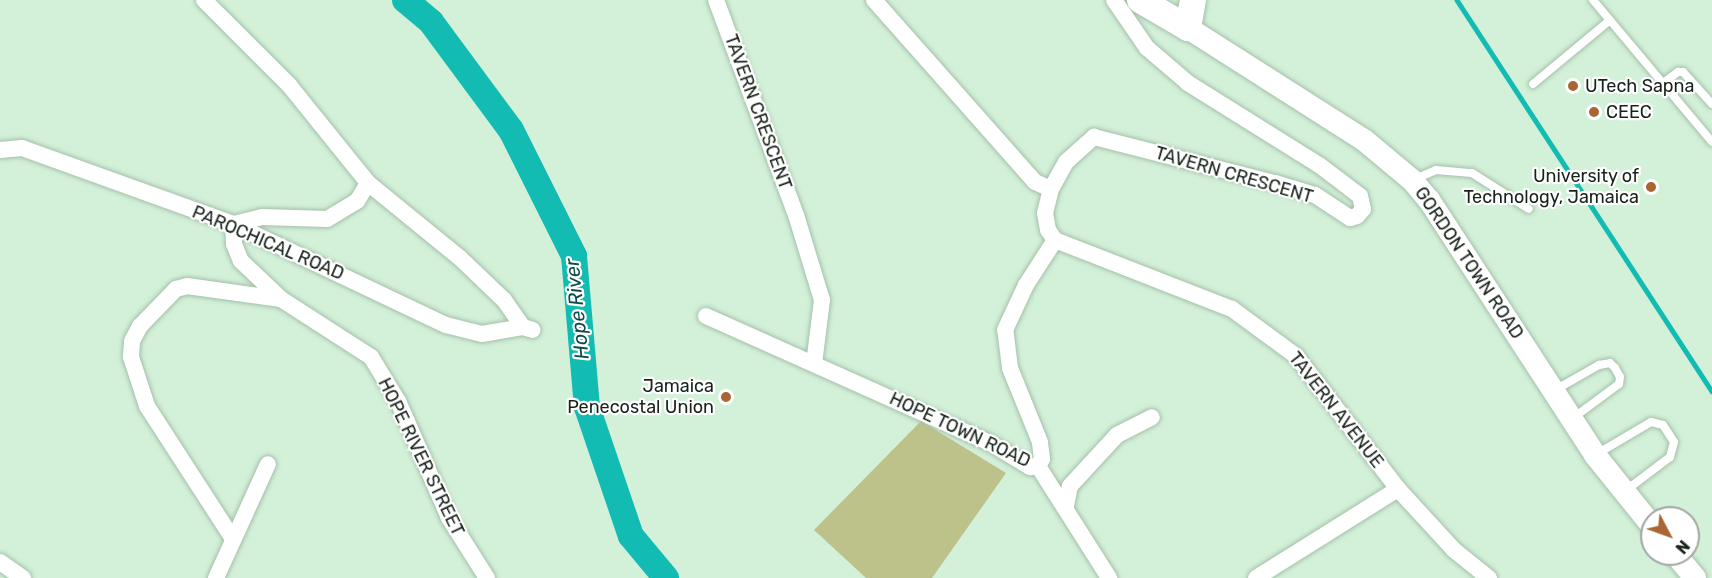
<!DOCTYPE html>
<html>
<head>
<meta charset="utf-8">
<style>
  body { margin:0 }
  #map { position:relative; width:1712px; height:578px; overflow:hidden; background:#d3f0d9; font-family:Rubik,sans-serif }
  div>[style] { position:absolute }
  .green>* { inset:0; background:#bdc28b }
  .stream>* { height:4.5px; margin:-2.25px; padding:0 2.25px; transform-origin:2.25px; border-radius:2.25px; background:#13bcb3 }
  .river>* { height:26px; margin:-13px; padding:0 13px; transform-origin:13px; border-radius:13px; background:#13bcb3 }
  .roads { filter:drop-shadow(0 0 2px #a5c0aa) drop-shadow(0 0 2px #a5c0aa) }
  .service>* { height:8px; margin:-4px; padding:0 4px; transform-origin:4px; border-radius:4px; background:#fff }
  .minor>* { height:16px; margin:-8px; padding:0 8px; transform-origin:8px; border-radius:8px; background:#fff }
  .secondary>* { height:22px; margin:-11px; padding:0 11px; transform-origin:11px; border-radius:11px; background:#fff }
  .primary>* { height:26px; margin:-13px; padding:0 13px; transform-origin:13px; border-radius:13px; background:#fff }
  .dots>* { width:16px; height:16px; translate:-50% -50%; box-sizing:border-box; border:3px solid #fff; border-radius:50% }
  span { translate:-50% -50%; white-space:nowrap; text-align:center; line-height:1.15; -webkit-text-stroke:4.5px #fff; paint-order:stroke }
  .poi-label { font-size:18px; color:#17221a }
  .left { translate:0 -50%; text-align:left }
  .right { translate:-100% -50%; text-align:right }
  .street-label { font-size:18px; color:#17221a }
  .water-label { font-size:20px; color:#0c4c48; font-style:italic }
  .north { position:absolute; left:1640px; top:506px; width:60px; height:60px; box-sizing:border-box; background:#fff; border:2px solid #a2a7a3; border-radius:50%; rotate:131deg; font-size:16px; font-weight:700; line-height:24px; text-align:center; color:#17221a }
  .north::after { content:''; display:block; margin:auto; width:21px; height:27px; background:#a96634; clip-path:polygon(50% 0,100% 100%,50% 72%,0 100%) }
</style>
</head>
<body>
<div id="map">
  <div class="green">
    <i style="clip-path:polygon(921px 421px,1006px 473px,932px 578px,866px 578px,814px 530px)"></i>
  </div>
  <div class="stream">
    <i style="left:1457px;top:0;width:467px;rotate:56.9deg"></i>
  </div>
  <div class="river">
    <i style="left:405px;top:0;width:34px;rotate:40deg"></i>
    <i style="left:431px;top:22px;width:134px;rotate:53.5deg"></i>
    <i style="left:511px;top:130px;width:141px;rotate:63.4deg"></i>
    <i style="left:574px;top:256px;width:152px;rotate:85.1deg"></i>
    <i style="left:587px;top:407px;width:136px;rotate:71.2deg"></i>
    <i style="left:631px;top:536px;width:55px;rotate:50.2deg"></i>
  </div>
  <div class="roads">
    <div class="service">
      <i style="left:1593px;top:0;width:185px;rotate:50deg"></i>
      <i style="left:1663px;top:83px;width:19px;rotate:-36deg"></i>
      <i style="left:1678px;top:72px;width:5px"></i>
      <i style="left:1683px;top:72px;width:43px;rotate:47.8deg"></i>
      <i style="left:1533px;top:84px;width:100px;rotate:-39.7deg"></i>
      <i style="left:1415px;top:179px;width:23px;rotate:-23deg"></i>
      <i style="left:1436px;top:170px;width:36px;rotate:5deg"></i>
      <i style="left:1472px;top:173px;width:67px;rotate:32.3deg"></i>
      <i style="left:1555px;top:390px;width:51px;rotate:-29.6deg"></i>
      <i style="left:1599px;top:365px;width:11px;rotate:-10deg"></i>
      <i style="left:1610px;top:363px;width:7px;rotate:45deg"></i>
      <i style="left:1615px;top:368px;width:10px;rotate:61deg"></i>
      <i style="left:1620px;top:377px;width:7px;rotate:98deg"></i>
      <i style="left:1619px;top:384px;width:57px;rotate:143.5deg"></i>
      <i style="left:1595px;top:455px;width:65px;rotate:-30.5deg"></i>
      <i style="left:1651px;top:422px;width:12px;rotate:14deg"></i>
      <i style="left:1663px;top:425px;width:20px;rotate:57deg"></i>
      <i style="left:1674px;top:442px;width:16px;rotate:105deg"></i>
      <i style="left:1670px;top:457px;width:56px;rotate:142.9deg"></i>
    </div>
    <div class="minor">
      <i style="left:204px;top:0;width:120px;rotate:45deg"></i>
      <i style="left:289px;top:85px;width:126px;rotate:51.1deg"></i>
      <i style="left:368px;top:183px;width:119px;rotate:39.2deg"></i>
      <i style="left:460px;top:258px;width:61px;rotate:43.7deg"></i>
      <i style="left:504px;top:300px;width:33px;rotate:55deg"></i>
      <i style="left:716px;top:0;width:229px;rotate:69.6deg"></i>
      <i style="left:796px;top:215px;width:89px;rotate:73deg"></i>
      <i style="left:822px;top:300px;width:64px;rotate:97.1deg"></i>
      <i style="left:874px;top:0;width:243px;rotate:48.5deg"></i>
      <i style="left:1035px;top:182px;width:17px;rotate:24deg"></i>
      <i style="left:1051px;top:189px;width:31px;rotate:-61deg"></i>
      <i style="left:1066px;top:162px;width:38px;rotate:-42deg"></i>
      <i style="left:1094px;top:137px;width:187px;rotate:14.3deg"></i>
      <i style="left:1275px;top:183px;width:42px;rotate:16.7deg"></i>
      <i style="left:1315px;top:195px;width:42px;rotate:33.3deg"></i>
      <i style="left:1350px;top:218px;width:7px;rotate:-16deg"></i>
      <i style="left:1357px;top:216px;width:9px;rotate:-49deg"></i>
      <i style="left:1363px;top:209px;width:13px;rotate:-103deg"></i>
      <i style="left:1360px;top:196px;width:51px;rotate:-142.9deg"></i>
      <i style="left:1319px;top:165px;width:155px;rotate:-148deg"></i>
      <i style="left:1188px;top:83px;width:54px;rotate:-139.5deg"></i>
      <i style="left:1147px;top:48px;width:58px;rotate:-124.5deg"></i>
      <i style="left:0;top:150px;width:22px;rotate:-5deg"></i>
      <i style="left:22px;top:148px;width:224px;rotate:19.8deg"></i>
      <i style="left:233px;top:224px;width:236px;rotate:25.4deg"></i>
      <i style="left:446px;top:325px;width:37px;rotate:14deg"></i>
      <i style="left:482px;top:334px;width:42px;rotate:-9.7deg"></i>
      <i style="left:523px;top:327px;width:10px;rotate:17deg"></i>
      <i style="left:368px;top:183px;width:21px;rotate:121deg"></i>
      <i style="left:357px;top:201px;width:35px;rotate:149deg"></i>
      <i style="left:327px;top:219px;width:65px;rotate:-178.2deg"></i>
      <i style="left:262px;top:217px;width:30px;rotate:166deg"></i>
      <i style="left:233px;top:224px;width:20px;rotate:87deg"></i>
      <i style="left:234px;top:244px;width:18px;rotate:68deg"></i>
      <i style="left:241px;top:261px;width:55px;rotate:43.5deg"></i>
      <i style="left:281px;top:299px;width:107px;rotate:32.8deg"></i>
      <i style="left:371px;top:357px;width:52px;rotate:58.5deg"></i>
      <i style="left:398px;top:401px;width:128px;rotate:66.4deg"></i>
      <i style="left:449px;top:518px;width:71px;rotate:57.7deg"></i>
      <i style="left:1055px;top:240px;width:190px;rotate:21.3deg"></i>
      <i style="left:1232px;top:309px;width:79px;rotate:36.3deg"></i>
      <i style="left:1296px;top:356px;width:168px;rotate:52.5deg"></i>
      <i style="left:1398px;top:489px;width:83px;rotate:47.4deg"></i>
      <i style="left:1454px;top:550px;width:45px;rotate:38.7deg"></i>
      <i style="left:706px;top:316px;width:311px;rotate:24.1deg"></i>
      <i style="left:990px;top:443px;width:47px;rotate:31deg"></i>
      <i style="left:1030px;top:467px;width:8px;rotate:-7deg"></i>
      <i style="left:1038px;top:466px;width:8px;rotate:-60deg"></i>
      <i style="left:1042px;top:459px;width:17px;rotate:-97deg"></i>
      <i style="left:1040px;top:442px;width:80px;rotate:-112.1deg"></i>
      <i style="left:1010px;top:368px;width:38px;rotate:-97deg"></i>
      <i style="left:1005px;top:330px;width:50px;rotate:-65deg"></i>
      <i style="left:1026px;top:285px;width:54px;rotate:-57.2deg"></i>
      <i style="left:1055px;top:240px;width:12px;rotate:-125deg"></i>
      <i style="left:1048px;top:230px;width:17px;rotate:-100deg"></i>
      <i style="left:1045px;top:213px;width:25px;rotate:-76deg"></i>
      <i style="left:1038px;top:466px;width:133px;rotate:57.6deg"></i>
      <i style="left:1066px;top:506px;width:20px;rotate:-79deg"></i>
      <i style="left:1070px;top:486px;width:69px;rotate:-47.3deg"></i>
      <i style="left:1117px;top:435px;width:39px;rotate:-27deg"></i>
      <i style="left:233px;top:539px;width:158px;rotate:-122.9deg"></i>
      <i style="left:147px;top:406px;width:52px;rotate:-108.1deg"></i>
      <i style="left:131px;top:357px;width:16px;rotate:-86deg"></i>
      <i style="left:132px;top:341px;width:17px;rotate:-62deg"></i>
      <i style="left:140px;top:326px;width:52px;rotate:-45.8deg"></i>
      <i style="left:176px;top:289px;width:11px;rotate:-15deg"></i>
      <i style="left:187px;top:286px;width:95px;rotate:7.9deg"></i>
      <i style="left:0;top:562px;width:28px;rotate:35deg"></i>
      <i style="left:216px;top:578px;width:125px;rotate:-65.5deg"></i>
      <i style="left:1256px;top:578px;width:168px;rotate:-32.1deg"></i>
    </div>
    <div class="secondary">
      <i style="left:1188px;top:28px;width:209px;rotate:32.5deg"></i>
      <i style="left:1364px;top:140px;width:62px;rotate:39.8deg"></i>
      <i style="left:1412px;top:180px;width:26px;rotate:50deg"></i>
      <i style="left:1429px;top:200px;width:304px;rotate:56.9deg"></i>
      <i style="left:1595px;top:455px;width:91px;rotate:51.2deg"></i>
      <i style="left:1675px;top:554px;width:31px;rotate:50deg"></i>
    </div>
    <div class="primary">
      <i style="left:1140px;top:0;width:56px;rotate:30.3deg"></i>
      <i style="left:1188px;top:28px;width:28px;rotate:-80deg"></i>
    </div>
  </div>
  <div class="dots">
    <i style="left:1573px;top:86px;background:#a96634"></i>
    <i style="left:1594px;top:112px;background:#a96634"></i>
    <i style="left:1651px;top:187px;background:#a96634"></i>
    <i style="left:726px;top:397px;background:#a96634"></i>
  </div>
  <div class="poi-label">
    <span class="left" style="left:1585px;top:86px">UTech Sapna</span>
    <span class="left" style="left:1606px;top:112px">CEEC</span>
    <span class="right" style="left:1639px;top:187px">University of<br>Technology, Jamaica</span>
    <span class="right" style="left:714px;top:397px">Jamaica<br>Penecostal Union</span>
  </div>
  <div class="street-label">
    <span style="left:758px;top:112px;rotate:70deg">TAVERN CRESCENT</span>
    <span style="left:1234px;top:175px;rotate:16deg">TAVERN CRESCENT</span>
    <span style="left:268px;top:243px;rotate:23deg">PAROCHICAL ROAD</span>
    <span style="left:1469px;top:263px;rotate:56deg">GORDON TOWN ROAD</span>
    <span style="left:1336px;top:410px;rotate:52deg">TAVERN AVENUE</span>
    <span style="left:960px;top:430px;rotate:25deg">HOPE TOWN ROAD</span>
    <span style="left:421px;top:457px;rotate:64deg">HOPE RIVER STREET</span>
  </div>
  <div class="water-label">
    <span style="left:577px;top:309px;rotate:-96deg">Hope River</span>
  </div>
  <div class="north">N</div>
</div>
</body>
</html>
